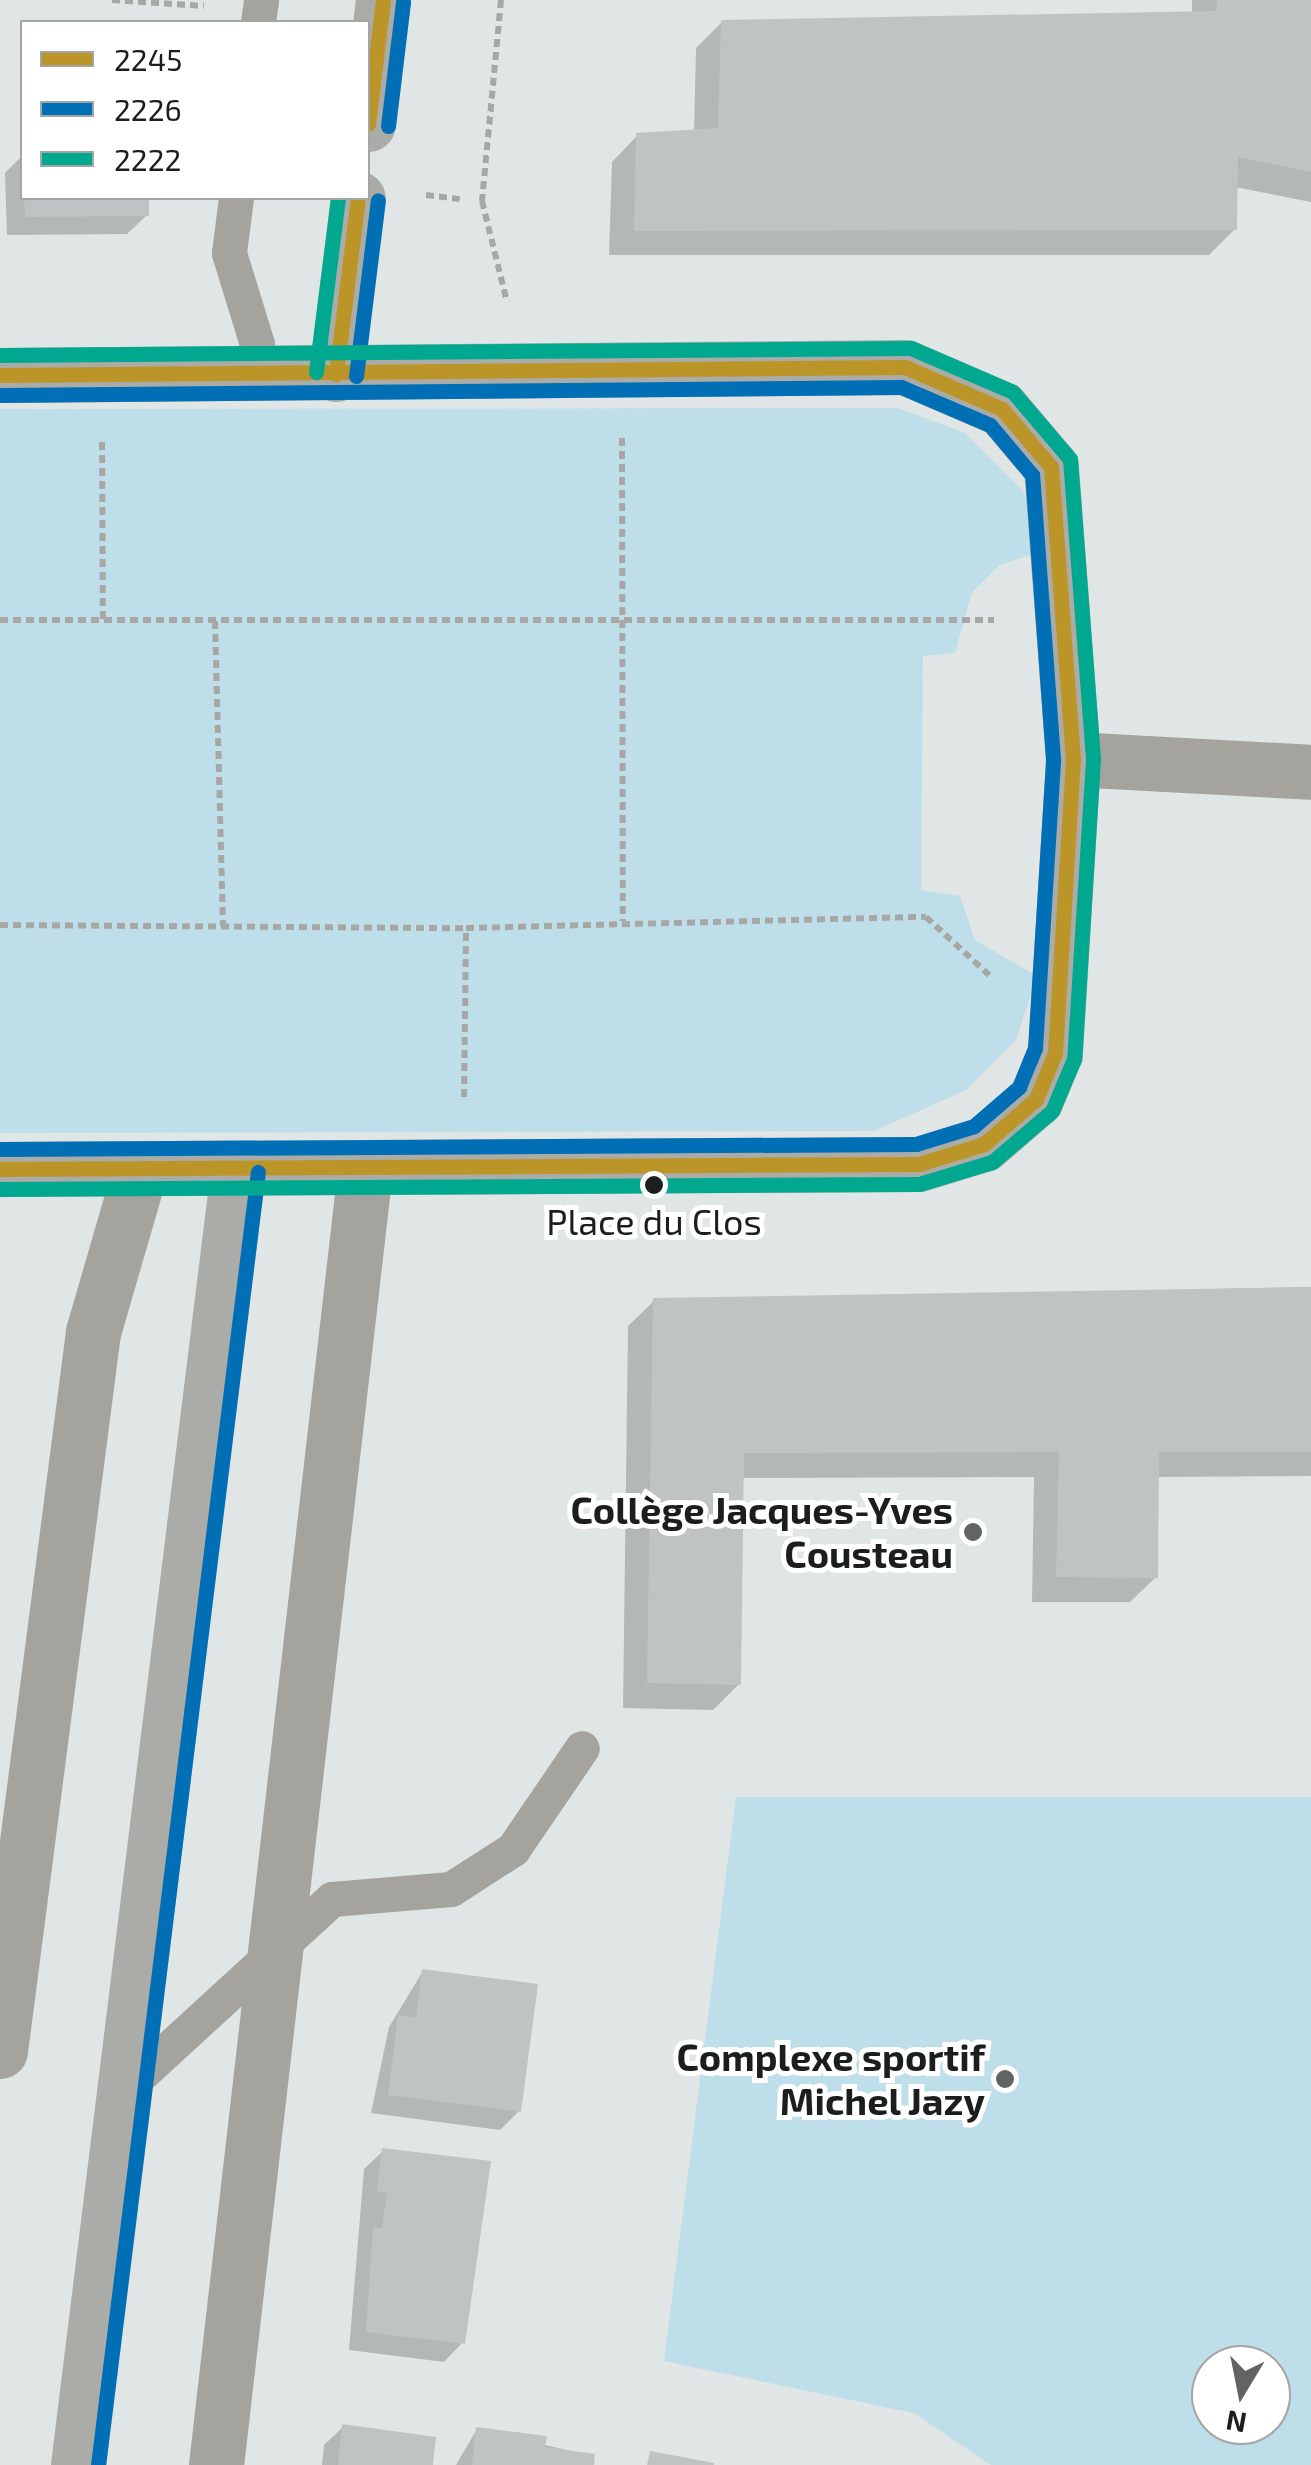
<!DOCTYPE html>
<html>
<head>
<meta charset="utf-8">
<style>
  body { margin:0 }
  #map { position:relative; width:1311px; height:2465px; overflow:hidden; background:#e0e5e6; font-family:"Exo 2",sans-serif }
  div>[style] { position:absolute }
  .green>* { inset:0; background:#bedee9 }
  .shadow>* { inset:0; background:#0003 }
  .building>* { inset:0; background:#c0c3c4 }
  .path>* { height:6px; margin-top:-3px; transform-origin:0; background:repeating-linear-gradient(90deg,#a7a8a5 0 8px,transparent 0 13px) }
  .service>* { height:35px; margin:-17.5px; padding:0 17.5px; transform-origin:17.5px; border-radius:17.5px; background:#a4a39d }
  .minor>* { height:55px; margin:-27.5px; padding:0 27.5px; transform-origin:27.5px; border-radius:27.5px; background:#a4a39d }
  .tertiary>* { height:55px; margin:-27.5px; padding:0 27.5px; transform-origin:27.5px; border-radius:27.5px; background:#a4a39d }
  .secondary>* { height:55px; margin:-27.5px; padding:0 27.5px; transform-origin:27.5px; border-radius:27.5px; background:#abaca7 }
  .bus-1>* { height:15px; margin:-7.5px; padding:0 7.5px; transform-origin:7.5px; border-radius:7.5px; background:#bb9528 }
  .bus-2>* { height:15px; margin:-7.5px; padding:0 7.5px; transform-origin:7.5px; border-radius:7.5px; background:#006fb6 }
  .bus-3>* { height:15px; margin:-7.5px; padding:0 7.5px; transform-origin:7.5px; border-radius:7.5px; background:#00a88f }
  .dots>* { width:28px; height:28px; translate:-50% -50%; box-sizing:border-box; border:5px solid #fff; border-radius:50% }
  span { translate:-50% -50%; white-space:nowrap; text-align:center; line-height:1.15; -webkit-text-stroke:10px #fff; paint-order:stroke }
  .bus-label { font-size:36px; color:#1b1e1f }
  .poi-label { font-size:38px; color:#1b1e1f; font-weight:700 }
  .right { translate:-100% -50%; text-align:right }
  .legend { position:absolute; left:20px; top:20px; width:350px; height:180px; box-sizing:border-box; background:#fff; border:2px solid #a4a5a5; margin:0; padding:12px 18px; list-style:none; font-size:30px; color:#1b1e1f }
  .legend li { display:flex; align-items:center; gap:20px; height:50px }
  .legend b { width:50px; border:2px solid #a4a5a5 }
  .north { position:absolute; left:1191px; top:2345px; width:100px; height:100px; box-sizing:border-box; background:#fff; border:2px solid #a4a5a5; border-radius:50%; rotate:190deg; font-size:28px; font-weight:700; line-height:40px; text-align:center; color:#1b1e1f }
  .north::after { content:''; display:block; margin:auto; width:35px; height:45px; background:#606465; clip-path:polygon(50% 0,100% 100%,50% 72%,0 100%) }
</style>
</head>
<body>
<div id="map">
  <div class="green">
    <i style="clip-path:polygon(898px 408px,965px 433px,1023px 491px,1044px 550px,1000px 565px,972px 592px,955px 653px,923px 656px,921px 890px,960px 896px,975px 940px,1037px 976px,1016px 1040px,966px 1090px,874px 1131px,0 1133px,0 409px)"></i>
    <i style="clip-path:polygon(evenodd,736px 1797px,1311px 1797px,1311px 2465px,991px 2465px,914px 2413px,664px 2361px,736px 1797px,1211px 2365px,1271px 2365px,1271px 2425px,1211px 2425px,1211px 2365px)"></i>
  </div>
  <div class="shadow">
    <i style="clip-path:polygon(1192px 0,1311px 0,1311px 202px,1235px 187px,1235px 229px,1209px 255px,609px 255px,612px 162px,637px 136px,694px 132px,696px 48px,722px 22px,1192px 14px)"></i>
    <i style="clip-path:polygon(22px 156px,22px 198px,144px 198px,146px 216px,127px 234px,7px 235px,5px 173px)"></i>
    <i style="clip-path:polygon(1311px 1287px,1311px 1476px,1157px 1477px,1156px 1577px,1130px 1602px,1032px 1602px,1034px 1477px,741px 1478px,739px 1684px,713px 1710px,623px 1708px,628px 1326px,654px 1301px)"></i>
    <i style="clip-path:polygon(423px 1971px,519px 2111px,500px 2130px,371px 2113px,389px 2027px)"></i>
    <i style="clip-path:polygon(383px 2151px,462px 2343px,444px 2362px,349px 2350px,364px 2169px)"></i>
    <i style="clip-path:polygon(343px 2427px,430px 2465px,322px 2465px,324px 2445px)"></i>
    <i style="clip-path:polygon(477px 2429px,592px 2456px,591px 2465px,456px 2465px)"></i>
  </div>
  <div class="building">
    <i style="clip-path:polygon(1217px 0,1311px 0,1311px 172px,1238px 157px,1237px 230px,634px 231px,636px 133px,718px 128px,721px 20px,1216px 11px)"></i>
    <i style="clip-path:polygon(24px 198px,149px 198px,149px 216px,25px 217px)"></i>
    <i style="clip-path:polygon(1311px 1287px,1311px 1452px,1159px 1452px,1158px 1578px,1056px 1577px,1059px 1452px,744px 1453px,741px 1685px,647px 1683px,653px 1298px)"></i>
    <i style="clip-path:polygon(422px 1969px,538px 1984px,521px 2112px,388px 2095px,398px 2015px,416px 2018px)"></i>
    <i style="clip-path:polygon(382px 2148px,491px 2161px,465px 2344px,366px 2332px,373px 2227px,382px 2228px,387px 2193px,377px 2191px)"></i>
    <i style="clip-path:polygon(342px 2424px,436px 2437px,433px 2465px,338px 2465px)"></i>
    <i style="clip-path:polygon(476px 2427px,547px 2436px,545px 2447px,595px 2454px,594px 2465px,472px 2465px)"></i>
    <i style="clip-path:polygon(650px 2451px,714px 2463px,714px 2465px,647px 2465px)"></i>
  </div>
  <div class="path">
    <i style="left:112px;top:0;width:92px;rotate:3.7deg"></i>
    <i style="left:501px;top:0;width:202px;rotate:95.4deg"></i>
    <i style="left:482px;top:201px;width:104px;rotate:76.1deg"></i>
    <i style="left:426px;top:195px;width:34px;rotate:7deg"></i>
    <i style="left:622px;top:438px;width:483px;rotate:89.9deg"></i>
    <i style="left:102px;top:442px;width:179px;rotate:89.7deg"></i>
    <i style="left:0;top:620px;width:994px"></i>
    <i style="left:215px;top:621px;width:305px;rotate:88.5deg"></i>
    <i style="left:0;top:925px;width:466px;rotate:0.4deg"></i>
    <i style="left:466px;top:928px;width:460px;rotate:-1.4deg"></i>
    <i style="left:926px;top:917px;width:86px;rotate:42.6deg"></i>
    <i style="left:464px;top:1097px;width:169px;rotate:-89.3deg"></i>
  </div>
  <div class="service">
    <i style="left:258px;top:22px;width:22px;rotate:-82deg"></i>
    <i style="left:236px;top:198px;width:55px;rotate:97.3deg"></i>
    <i style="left:229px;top:253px;width:95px;rotate:72.9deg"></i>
    <i style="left:257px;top:344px;width:30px;rotate:94deg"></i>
    <i style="left:130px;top:2084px;width:274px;rotate:-42.5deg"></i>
    <i style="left:332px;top:1899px;width:119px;rotate:-4.8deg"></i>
    <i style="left:451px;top:1889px;width:74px;rotate:-32.8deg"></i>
    <i style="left:513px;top:1849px;width:122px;rotate:-55.7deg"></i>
  </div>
  <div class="minor">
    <i style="left:0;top:2051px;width:725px;rotate:-82.63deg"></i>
    <i style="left:93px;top:1332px;width:169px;rotate:-73.8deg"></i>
    <i style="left:216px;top:2465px;width:1304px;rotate:-83.44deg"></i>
  </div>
  <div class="tertiary">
    <i style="left:1073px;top:759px;width:238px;rotate:3.1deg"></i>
  </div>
  <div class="secondary">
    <i style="left:368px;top:124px;width:125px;rotate:-83.1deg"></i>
    <i style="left:336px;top:374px;width:177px;rotate:-82.9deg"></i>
    <i style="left:0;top:375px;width:905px;rotate:-0.51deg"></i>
    <i style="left:905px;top:367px;width:106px;rotate:23.4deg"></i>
    <i style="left:1002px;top:409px;width:76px;rotate:49.8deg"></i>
    <i style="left:1051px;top:467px;width:293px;rotate:85.7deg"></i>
    <i style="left:1073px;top:759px;width:295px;rotate:93.5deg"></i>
    <i style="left:1055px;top:1053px;width:50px;rotate:112.4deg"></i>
    <i style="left:1036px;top:1099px;width:69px;rotate:139.1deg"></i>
    <i style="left:984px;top:1144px;width:68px;rotate:162.9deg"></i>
    <i style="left:919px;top:1164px;width:919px;rotate:179.69deg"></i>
    <i style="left:78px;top:2465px;width:1305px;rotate:-82.96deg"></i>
  </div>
  <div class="bus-1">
    <i style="left:368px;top:124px;width:125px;rotate:-83.1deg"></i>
    <i style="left:336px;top:374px;width:177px;rotate:-82.9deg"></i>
    <i style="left:0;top:375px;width:905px;rotate:-0.51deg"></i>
    <i style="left:905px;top:367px;width:106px;rotate:23.4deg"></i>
    <i style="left:1002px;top:409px;width:76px;rotate:49.8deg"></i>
    <i style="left:1051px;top:467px;width:293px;rotate:85.7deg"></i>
    <i style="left:1073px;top:759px;width:295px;rotate:93.5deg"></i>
    <i style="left:1055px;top:1053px;width:50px;rotate:112.4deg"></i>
    <i style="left:1036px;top:1099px;width:69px;rotate:139.1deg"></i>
    <i style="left:984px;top:1144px;width:68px;rotate:162.9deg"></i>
    <i style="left:919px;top:1164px;width:919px;rotate:179.69deg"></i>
  </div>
  <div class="bus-2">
    <i style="left:388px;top:126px;width:125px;rotate:-83.1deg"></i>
    <i style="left:356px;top:376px;width:177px;rotate:-82.9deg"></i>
    <i style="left:0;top:1149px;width:916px;rotate:-0.31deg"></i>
    <i style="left:916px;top:1144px;width:61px;rotate:-17.2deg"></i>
    <i style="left:974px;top:1126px;width:60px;rotate:-40.9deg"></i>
    <i style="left:1019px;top:1087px;width:42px;rotate:-67.7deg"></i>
    <i style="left:1035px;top:1048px;width:290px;rotate:-86.4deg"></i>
    <i style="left:1053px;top:759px;width:285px;rotate:-94.2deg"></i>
    <i style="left:1032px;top:475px;width:65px;rotate:-130deg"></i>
    <i style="left:990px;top:425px;width:97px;rotate:-156.9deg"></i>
    <i style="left:901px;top:387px;width:901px;rotate:179.49deg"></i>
    <i style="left:98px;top:2465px;width:1303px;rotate:-82.95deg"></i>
  </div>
  <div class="bus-3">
    <i style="left:0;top:355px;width:911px;rotate:-0.44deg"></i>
    <i style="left:911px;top:348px;width:111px;rotate:23.3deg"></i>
    <i style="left:1013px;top:392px;width:88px;rotate:49.6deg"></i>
    <i style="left:1070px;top:459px;width:302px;rotate:85.6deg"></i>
    <i style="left:1093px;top:760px;width:300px;rotate:93.6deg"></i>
    <i style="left:1074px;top:1059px;width:56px;rotate:112.9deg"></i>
    <i style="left:1052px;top:1111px;width:79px;rotate:139.6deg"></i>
    <i style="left:992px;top:1162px;width:76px;rotate:163.2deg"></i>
    <i style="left:919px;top:1184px;width:919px;rotate:179.69deg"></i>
    <i style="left:316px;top:372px;width:175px;rotate:-82.8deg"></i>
  </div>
  <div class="dots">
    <i style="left:654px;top:1185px;background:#1b1e1f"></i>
    <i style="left:973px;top:1532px;background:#606465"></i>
    <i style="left:1005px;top:2079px;background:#606465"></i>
  </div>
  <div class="bus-label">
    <span style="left:654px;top:1221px">Place du Clos</span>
  </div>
  <div class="poi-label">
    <span class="right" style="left:953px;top:1532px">Collège Jacques-Yves<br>Cousteau</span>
    <span class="right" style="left:985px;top:2079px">Complexe sportif<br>Michel Jazy</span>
  </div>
  <ul class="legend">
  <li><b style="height:12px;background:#bb9528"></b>2245</li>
  <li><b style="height:12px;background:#006fb6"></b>2226</li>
  <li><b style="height:12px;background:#00a88f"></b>2222</li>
  </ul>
  <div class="north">N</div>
</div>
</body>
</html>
